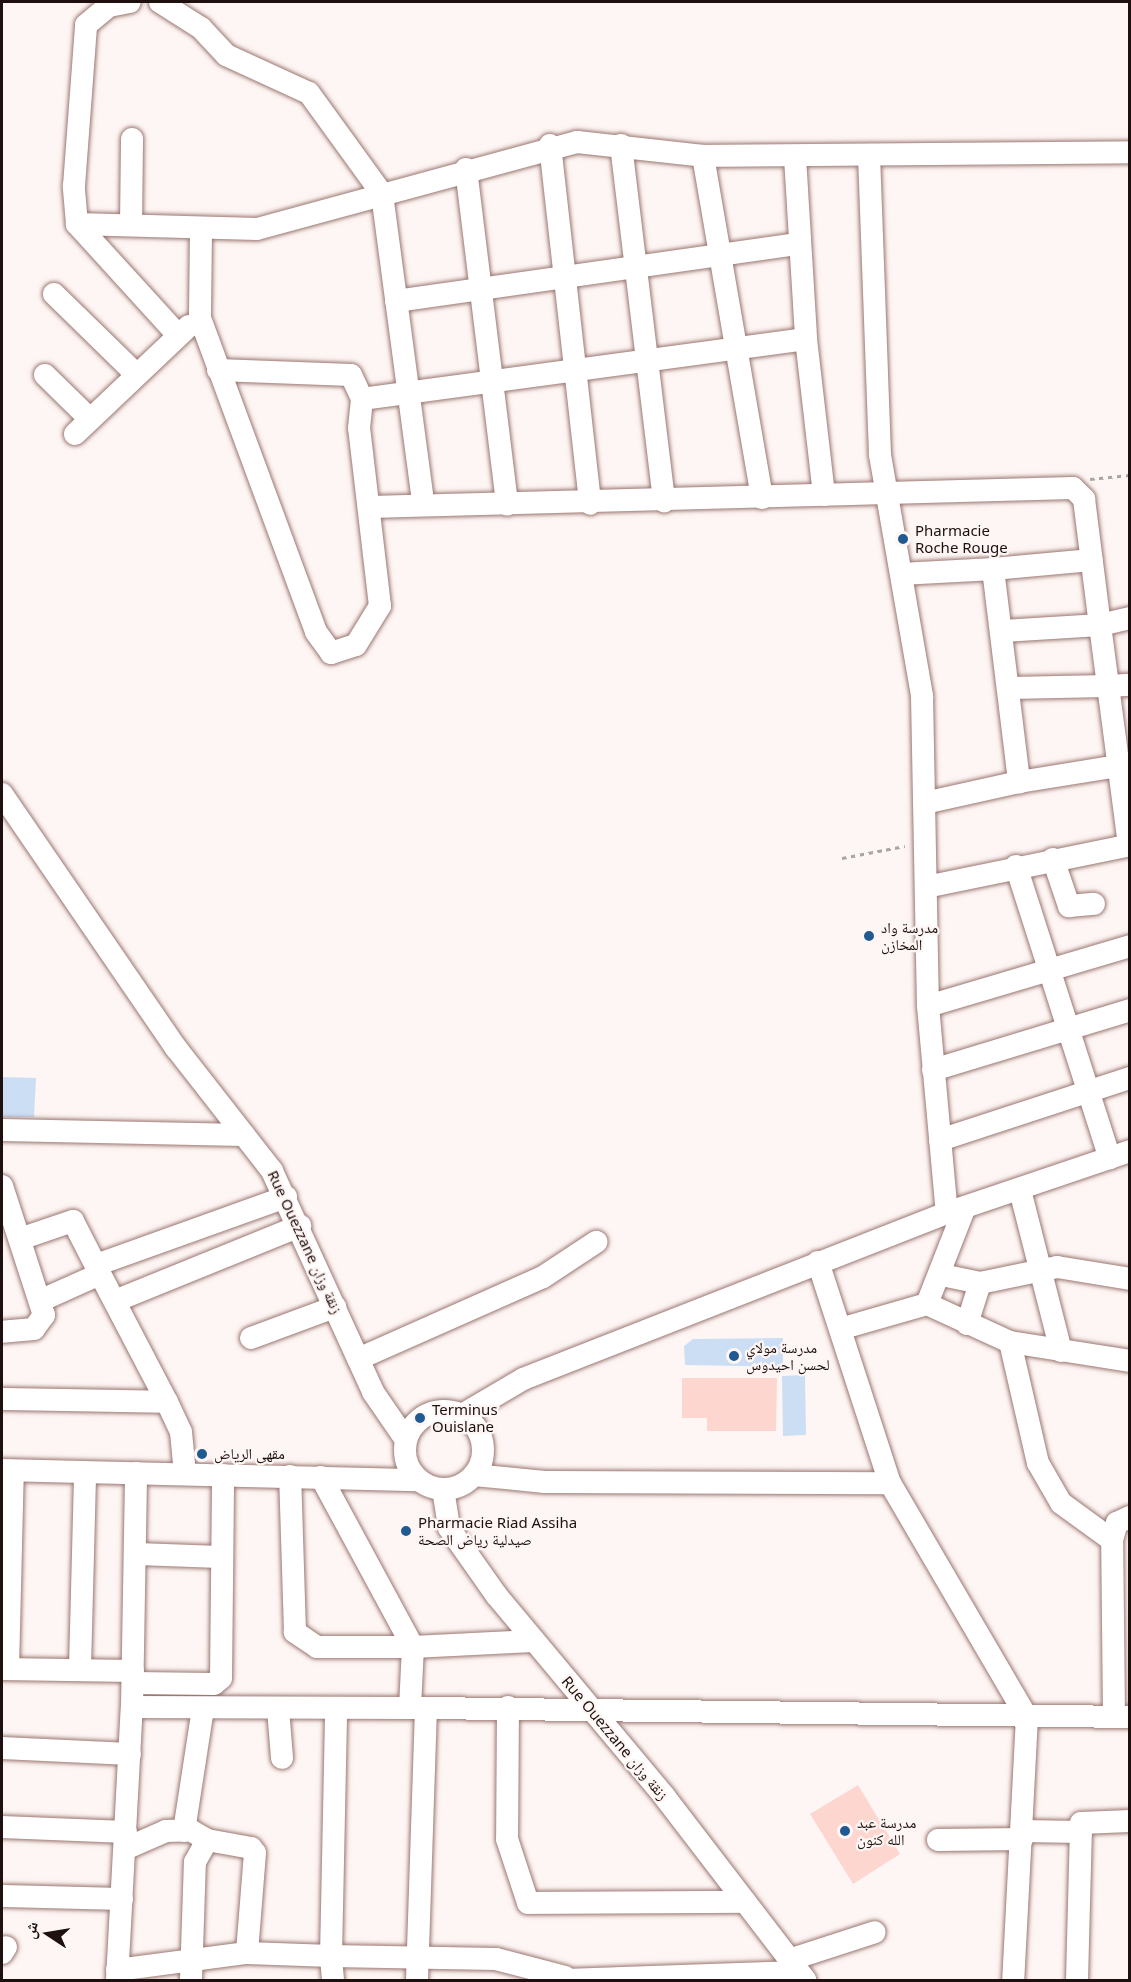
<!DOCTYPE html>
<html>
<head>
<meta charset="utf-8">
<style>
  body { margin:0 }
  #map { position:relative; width:1131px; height:1982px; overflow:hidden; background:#fef6f4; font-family:"Noto Sans","Noto Naskh Arabic",sans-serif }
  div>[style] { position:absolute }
  .green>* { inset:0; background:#fed6d0 }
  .building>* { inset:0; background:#cbdef4 }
  .path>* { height:3px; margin-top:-1.5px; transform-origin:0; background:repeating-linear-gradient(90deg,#ada4a2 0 4.5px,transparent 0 9px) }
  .roads { filter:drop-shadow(0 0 2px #9a7671) drop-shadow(0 0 2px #9a7671) }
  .minor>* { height:22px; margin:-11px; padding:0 11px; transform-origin:11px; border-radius:11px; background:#fff }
  .minor>.ring { margin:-11px; padding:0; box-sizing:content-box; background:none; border:22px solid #fff; border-radius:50% }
  .dots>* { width:16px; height:16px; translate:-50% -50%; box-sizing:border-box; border:3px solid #fef6f4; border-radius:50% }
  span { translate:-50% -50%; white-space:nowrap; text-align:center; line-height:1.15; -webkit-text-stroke:4.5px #fef6f4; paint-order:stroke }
  .poi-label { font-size:15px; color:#1d100e }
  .left { translate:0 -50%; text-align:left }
  .street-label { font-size:15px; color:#1d100e }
  .frame { position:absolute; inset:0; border:3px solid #1d100e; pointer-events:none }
  .north { position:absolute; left:18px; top:1904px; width:60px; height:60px; -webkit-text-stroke:4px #fef6f4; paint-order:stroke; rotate:282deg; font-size:16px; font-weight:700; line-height:24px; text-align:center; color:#1d100e }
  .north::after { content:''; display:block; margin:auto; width:21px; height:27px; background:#1d100e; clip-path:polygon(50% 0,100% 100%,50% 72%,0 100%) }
</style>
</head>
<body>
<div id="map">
  <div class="green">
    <i style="clip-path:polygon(682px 1378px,777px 1378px,776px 1431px,707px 1431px,707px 1418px,682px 1418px)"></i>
    <i style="clip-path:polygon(858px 1785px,900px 1854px,853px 1884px,810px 1814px)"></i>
  </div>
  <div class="building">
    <i style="clip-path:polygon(2px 1077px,36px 1078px,34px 1117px,2px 1117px)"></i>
    <i style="clip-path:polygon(783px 1338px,783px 1367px,685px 1365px,684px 1346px,693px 1339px)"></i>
    <i style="clip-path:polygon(805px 1375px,806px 1435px,783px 1436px,782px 1376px)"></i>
  </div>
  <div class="path">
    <i style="left:1090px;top:479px;width:40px;rotate:-5.7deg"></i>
    <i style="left:842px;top:858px;width:64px;rotate:-10.8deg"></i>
  </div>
  <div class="roads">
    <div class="minor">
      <i style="left:160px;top:2px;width:49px;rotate:32.4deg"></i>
      <i style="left:201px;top:28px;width:37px;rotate:47deg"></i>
      <i style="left:226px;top:55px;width:91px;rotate:24.6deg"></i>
      <i style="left:309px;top:93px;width:125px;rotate:54.1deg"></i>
      <i style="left:382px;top:194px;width:312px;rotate:82.4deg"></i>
      <i style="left:550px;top:145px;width:361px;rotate:83.6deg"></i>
      <i style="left:621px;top:145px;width:359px;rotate:83.1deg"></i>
      <i style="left:869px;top:155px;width:300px;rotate:87.9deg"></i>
      <i style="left:880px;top:455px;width:245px;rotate:80.1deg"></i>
      <i style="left:922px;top:696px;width:310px;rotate:88.9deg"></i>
      <i style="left:928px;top:1006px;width:208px;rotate:84.8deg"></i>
      <i style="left:703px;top:156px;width:347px;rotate:80.2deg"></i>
      <i style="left:795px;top:157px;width:182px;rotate:86.5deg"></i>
      <i style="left:806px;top:339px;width:157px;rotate:83.4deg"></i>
      <i style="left:466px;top:169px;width:338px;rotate:83deg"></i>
      <i style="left:77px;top:224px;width:38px;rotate:-95deg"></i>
      <i style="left:74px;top:186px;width:161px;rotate:-85.7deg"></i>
      <i style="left:86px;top:25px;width:30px;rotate:-40deg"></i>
      <i style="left:109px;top:6px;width:21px;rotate:-11deg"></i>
      <i style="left:131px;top:224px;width:85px;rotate:-89.3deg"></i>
      <i style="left:201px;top:231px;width:87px;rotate:90.7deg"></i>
      <i style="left:200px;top:318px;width:335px;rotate:69.7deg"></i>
      <i style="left:316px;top:632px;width:26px;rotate:54deg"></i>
      <i style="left:331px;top:653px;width:26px;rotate:-18deg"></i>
      <i style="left:356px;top:645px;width:46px;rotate:-58.4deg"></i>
      <i style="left:380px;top:606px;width:179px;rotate:-96.7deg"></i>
      <i style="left:359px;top:428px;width:29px;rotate:-84deg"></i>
      <i style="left:362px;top:399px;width:448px;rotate:-7.7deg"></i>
      <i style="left:54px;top:294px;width:115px;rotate:44.3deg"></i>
      <i style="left:396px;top:301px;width:406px;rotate:-8.1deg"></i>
      <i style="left:177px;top:334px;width:149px;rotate:-132.3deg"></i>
      <i style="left:77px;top:224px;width:180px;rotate:1.6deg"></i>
      <i style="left:257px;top:229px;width:332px;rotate:-15.2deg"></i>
      <i style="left:577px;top:142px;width:127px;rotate:6.3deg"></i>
      <i style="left:703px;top:156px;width:427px;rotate:-0.5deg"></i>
      <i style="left:218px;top:370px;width:133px;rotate:2.2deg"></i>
      <i style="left:351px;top:375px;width:26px;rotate:65deg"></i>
      <i style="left:45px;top:375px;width:63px;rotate:44.4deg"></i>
      <i style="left:75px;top:434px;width:157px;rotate:-43.5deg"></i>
      <i style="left:370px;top:507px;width:703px;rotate:-1.55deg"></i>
      <i style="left:1073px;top:488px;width:16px;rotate:45deg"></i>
      <i style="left:1084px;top:499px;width:127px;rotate:82.8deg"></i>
      <i style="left:1100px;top:625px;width:31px;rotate:-13deg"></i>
      <i style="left:993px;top:569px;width:99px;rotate:-5.2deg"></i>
      <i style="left:902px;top:574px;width:91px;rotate:-3.1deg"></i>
      <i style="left:993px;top:569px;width:215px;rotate:83deg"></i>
      <i style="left:1019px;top:782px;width:97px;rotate:167.5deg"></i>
      <i style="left:1003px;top:631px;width:97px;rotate:-3.5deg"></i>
      <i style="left:1100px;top:625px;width:62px;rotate:82.5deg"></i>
      <i style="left:1108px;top:686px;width:99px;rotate:178.8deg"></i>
      <i style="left:1019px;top:782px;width:112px;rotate:-9.2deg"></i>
      <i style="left:2px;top:794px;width:308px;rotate:55.6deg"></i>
      <i style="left:176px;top:1048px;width:156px;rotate:52deg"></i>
      <i style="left:272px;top:1171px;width:243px;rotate:65.4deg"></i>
      <i style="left:373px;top:1392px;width:58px;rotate:55.5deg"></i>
      <i style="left:1129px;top:845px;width:160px;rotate:-97.5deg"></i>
      <i style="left:1108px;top:686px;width:22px;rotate:-3deg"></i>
      <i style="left:1053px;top:859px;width:50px;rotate:71.2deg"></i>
      <i style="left:1069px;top:906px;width:25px;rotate:-5deg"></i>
      <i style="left:1016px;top:866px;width:307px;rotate:72.2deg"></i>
      <i style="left:926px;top:887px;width:208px;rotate:-11.6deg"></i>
      <i style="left:928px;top:1006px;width:211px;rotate:-16.5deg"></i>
      <i style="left:933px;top:1070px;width:206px;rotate:-16.9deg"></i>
      <i style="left:2px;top:1130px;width:242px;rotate:1.2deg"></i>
      <i style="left:940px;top:1140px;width:200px;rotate:-18.1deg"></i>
      <i style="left:2px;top:1186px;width:136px;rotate:72deg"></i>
      <i style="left:44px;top:1315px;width:17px;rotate:126deg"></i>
      <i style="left:34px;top:1329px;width:32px;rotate:175deg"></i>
      <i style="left:1020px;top:1190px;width:166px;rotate:75.7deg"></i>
      <i style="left:965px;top:1207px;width:104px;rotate:111.4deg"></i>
      <i style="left:927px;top:1304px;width:91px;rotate:24.6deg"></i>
      <i style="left:1010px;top:1342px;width:121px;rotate:9deg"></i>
      <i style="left:20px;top:1239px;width:56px;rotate:-18.8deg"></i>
      <i style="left:73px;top:1221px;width:59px;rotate:63deg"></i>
      <i style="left:818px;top:1262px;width:232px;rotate:72deg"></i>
      <i style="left:890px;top:1483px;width:271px;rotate:59.7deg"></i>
      <i style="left:1027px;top:1717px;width:263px;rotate:93deg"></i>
      <i style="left:96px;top:1265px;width:202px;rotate:-19.7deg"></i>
      <i style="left:942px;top:1275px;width:39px;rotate:12deg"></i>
      <i style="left:980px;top:1283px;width:79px;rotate:-11.7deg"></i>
      <i style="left:1057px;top:1267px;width:74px;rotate:9.3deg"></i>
      <i style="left:115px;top:1301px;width:200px;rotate:-22.1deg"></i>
      <i style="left:967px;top:1324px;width:43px;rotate:-72.4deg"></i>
      <i style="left:840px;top:1329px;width:91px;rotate:-16deg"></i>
      <i style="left:251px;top:1338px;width:90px;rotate:-20.3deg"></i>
      <i style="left:1010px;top:1342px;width:124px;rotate:77deg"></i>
      <i style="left:1038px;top:1463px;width:46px;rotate:60.1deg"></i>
      <i style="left:1061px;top:1503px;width:63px;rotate:36deg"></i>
      <i style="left:358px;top:1359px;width:202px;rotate:-23.9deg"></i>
      <i style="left:543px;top:1277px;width:64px;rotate:-33.4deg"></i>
      <i style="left:2px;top:1399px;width:165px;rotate:1deg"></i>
      <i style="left:167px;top:1402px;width:144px;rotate:-117.6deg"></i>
      <i style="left:100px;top:1274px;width:64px;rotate:155.9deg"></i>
      <i style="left:167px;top:1402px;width:33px;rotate:65deg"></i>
      <i style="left:181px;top:1432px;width:42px;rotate:84.6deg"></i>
      <i class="ring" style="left:405px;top:1411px;width:56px;height:56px"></i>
      <i style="left:462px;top:1415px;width:71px;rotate:-30.5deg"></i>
      <i style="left:523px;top:1379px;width:455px;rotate:-21.4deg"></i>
      <i style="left:947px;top:1213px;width:193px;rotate:-18.7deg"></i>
      <i style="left:2px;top:1470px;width:416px;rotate:1.4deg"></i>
      <i style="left:474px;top:1475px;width:71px;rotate:5.6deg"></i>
      <i style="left:545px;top:1482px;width:345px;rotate:0.2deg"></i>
      <i style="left:321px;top:1477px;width:193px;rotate:61.6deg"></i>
      <i style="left:413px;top:1647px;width:120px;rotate:-2.9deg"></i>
      <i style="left:443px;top:1489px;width:39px;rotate:81deg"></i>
      <i style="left:449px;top:1528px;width:83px;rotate:54.8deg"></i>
      <i style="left:497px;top:1596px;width:261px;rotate:50.1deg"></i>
      <i style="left:664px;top:1796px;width:232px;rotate:52.5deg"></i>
      <i style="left:135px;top:1554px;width:87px;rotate:2deg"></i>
      <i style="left:80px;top:1668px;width:196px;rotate:-88.5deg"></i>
      <i style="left:2px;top:1669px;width:131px;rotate:0.9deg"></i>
      <i style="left:8px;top:1669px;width:198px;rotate:-88.6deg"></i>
      <i style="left:133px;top:1683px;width:81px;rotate:0.7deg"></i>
      <i style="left:214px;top:1684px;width:9px;rotate:-41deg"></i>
      <i style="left:221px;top:1678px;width:203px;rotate:-89.4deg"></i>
      <i style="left:132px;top:1707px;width:278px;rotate:0.2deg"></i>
      <i style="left:410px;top:1708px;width:61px;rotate:-87.2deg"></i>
      <i style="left:413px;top:1647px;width:96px;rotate:180deg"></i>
      <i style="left:317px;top:1647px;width:27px;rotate:-146deg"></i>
      <i style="left:295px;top:1632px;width:156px;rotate:-91.8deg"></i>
      <i style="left:508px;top:1707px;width:132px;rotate:90.4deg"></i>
      <i style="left:507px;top:1839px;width:67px;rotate:71.8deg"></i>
      <i style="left:528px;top:1903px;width:217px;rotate:-0.3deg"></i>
      <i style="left:413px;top:1708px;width:13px"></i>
      <i style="left:426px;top:1708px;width:272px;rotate:91.9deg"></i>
      <i style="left:426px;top:1708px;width:704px;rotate:0.73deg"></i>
      <i style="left:278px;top:1709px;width:49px;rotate:85.3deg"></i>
      <i style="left:1114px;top:1717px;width:177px;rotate:-90.6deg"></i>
      <i style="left:1112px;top:1540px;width:18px;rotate:-74deg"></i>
      <i style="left:1117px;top:1523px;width:14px;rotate:-25deg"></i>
      <i style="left:2px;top:1748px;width:128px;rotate:2.7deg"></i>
      <i style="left:2px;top:1827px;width:124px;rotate:2.3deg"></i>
      <i style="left:184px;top:1831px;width:124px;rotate:-81.2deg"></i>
      <i style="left:1022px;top:1831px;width:59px;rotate:1deg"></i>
      <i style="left:938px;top:1840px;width:84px;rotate:-0.7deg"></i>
      <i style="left:125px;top:1849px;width:45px;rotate:-23.7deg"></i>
      <i style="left:166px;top:1831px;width:24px;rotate:-2deg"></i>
      <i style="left:190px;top:1830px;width:20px;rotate:30deg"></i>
      <i style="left:207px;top:1840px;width:45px;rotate:10.3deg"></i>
      <i style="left:251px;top:1848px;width:6px;rotate:51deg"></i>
      <i style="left:255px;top:1853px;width:100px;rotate:94.6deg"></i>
      <i style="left:247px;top:1953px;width:84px;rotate:2deg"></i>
      <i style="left:331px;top:1956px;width:246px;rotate:-88.8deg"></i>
      <i style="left:4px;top:1896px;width:118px;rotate:1.5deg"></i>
      <i style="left:2px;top:1953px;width:7px;rotate:-56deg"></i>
      <i style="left:789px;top:1960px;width:90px;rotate:-18deg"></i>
      <i style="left:117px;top:1970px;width:131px;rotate:-7.5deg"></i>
      <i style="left:117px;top:1980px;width:273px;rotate:-86.9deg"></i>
      <i style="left:132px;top:1707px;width:234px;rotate:-89deg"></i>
      <i style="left:191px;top:1980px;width:118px;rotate:-88.1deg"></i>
      <i style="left:195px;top:1862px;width:25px;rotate:-61deg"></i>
      <i style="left:333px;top:1980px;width:24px;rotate:-95deg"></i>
      <i style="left:331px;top:1956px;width:165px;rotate:1deg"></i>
      <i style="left:496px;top:1959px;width:71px;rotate:14.6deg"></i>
      <i style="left:565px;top:1980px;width:233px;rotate:-2deg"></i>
      <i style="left:1077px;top:1980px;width:157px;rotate:-88.5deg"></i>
      <i style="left:1081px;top:1823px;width:49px;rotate:-2.3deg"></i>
    </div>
  </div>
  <div class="dots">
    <i style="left:903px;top:539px;background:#215991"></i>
    <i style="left:869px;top:936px;background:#215991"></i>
    <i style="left:734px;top:1356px;background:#215991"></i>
    <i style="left:420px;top:1418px;background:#215991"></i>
    <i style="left:202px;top:1454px;background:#215991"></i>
    <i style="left:406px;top:1531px;background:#215991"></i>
    <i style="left:845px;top:1831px;background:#215991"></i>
  </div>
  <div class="poi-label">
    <span class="left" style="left:915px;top:539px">Pharmacie<br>Roche Rouge</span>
    <span class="left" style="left:881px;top:936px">مدرسة واد<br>المخازن</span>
    <span class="left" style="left:746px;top:1356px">مدرسة مولاي<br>لحسن احيدوس</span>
    <span class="left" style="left:432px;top:1418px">Terminus<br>Ouislane</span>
    <span class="left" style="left:214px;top:1454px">مقهى الرياض</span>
    <span class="left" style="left:418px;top:1531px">Pharmacie Riad Assiha<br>صيدلية رياض الصحة</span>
    <span class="left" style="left:857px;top:1831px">مدرسة عبد<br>الله كنون</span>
  </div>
  <div class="street-label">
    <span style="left:305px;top:1242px;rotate:65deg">Rue Ouezzane زنقة وزان</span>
    <span style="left:615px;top:1738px;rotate:50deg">Rue Ouezzane زنقة وزان</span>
  </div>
  <div class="frame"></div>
  <div class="north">ش</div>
</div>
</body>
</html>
